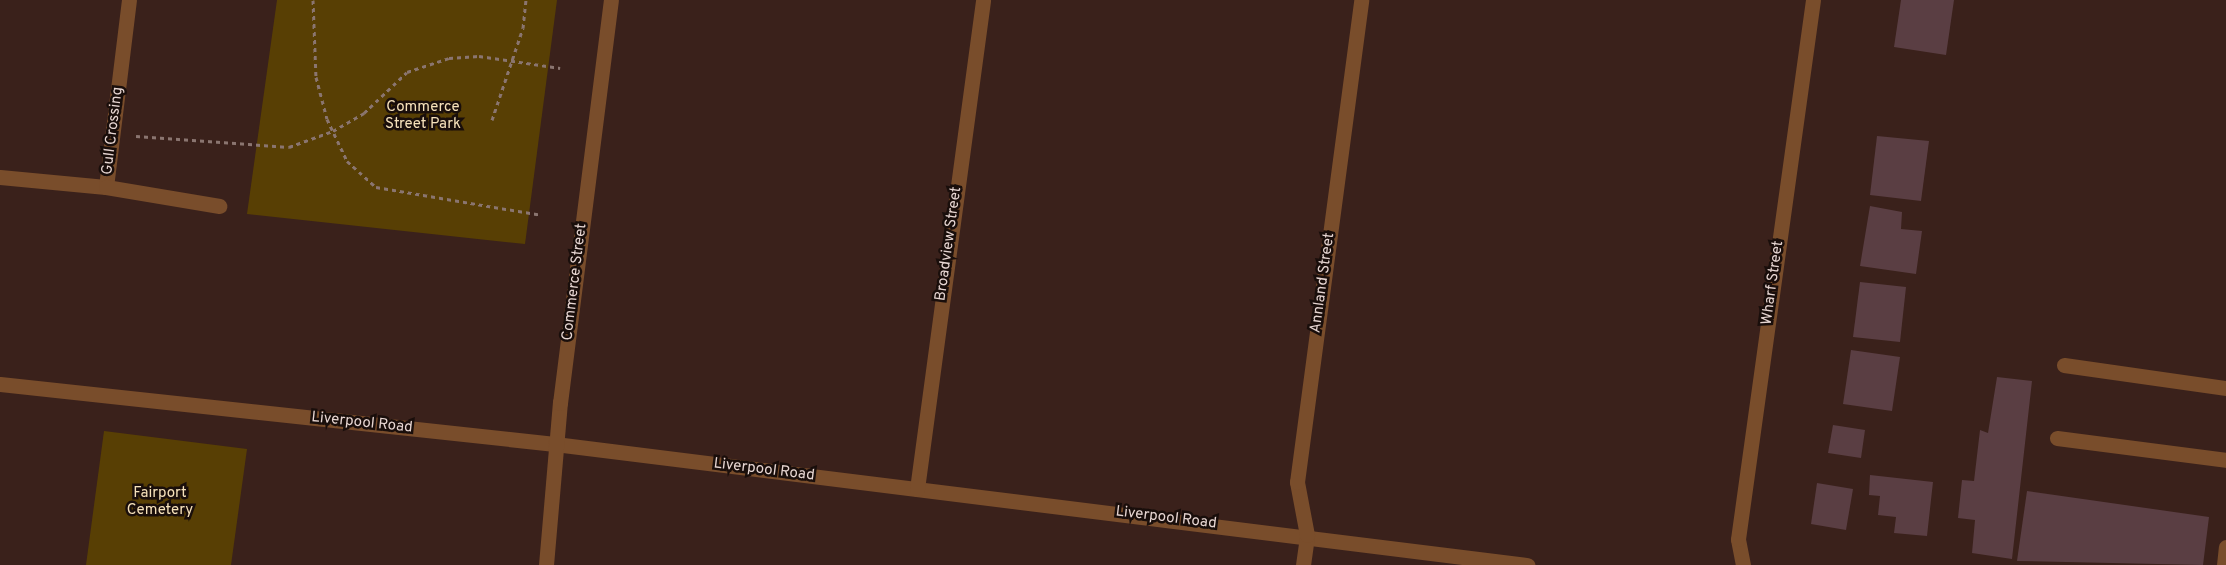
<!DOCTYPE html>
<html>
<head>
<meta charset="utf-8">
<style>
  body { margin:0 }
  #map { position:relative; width:2226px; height:565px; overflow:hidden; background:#3a211b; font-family:Overpass,sans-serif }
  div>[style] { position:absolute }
  .green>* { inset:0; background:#583f04 }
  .building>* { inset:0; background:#5a3e43 }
  .path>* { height:3px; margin-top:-1.5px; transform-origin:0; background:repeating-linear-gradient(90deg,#8a7570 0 4px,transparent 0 8px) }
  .minor>* { height:15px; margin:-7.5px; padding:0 7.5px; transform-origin:7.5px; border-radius:7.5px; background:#794d2b }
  span { translate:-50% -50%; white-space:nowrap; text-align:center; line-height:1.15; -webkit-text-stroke:5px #190e0b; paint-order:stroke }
  .park-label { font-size:15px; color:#f6e1ba }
  .street-label { font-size:15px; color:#e7d6d2 }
</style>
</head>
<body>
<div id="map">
  <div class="green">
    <i style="clip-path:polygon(277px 0,557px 0,525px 244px,247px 214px)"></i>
    <i style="clip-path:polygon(104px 431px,247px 449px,231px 565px,86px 565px)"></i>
  </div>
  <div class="building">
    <i style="clip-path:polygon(1901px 0,1954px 0,1946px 55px,1894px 47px)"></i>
    <i style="clip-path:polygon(1877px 136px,1929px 141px,1921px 201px,1870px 195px)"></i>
    <i style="clip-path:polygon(1870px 206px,1902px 212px,1901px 229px,1922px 231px,1916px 274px,1860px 266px)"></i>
    <i style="clip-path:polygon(1860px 282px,1906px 287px,1900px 342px,1853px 337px)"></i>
    <i style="clip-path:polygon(1851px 350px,1900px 357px,1892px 411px,1843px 404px)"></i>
    <i style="clip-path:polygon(1997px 377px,2032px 381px,2012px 559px,1972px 553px,1975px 520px,1958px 518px,1962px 480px,1974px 481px,1980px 430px,1988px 433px)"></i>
    <i style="clip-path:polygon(1833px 425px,1865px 430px,1861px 458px,1828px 453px)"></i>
    <i style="clip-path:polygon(1870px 475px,1933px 482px,1927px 536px,1894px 533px,1896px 517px,1878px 515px,1880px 496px,1869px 495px)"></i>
    <i style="clip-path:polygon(1817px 483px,1853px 489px,1846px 530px,1811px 524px)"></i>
    <i style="clip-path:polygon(2027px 491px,2209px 517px,2203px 565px,2017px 561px)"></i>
  </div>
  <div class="path">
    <i style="left:313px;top:0;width:77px;rotate:87.8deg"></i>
    <i style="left:316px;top:77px;width:43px;rotate:75.3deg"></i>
    <i style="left:327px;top:119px;width:47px;rotate:64.5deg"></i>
    <i style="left:347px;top:161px;width:39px;rotate:42deg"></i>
    <i style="left:376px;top:187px;width:167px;rotate:9.6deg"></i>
    <i style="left:492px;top:120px;width:97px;rotate:-71.4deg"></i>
    <i style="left:523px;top:28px;width:28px;rotate:-84deg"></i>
    <i style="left:136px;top:136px;width:153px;rotate:4.1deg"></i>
    <i style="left:289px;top:147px;width:47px;rotate:-20deg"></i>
    <i style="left:333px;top:131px;width:36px;rotate:-30deg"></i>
    <i style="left:364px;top:113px;width:59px;rotate:-43.6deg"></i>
    <i style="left:407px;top:72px;width:44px;rotate:-18.4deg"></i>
    <i style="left:449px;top:58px;width:30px;rotate:-4deg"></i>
    <i style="left:479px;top:56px;width:82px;rotate:8.4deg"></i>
  </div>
  <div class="minor">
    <i style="left:0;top:177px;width:106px;rotate:5.4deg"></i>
    <i style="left:106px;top:187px;width:188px;rotate:-83deg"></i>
    <i style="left:106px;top:187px;width:115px;rotate:9.5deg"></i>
    <i style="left:2064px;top:365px;width:164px;rotate:8.1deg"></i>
    <i style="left:0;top:384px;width:558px;rotate:6.17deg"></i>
    <i style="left:555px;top:444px;width:980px;rotate:7.1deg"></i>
    <i style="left:2057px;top:438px;width:170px;rotate:7.4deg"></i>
    <i style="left:917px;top:489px;width:493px;rotate:-82.3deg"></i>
    <i style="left:546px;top:565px;width:163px;rotate:-85.1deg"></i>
    <i style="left:560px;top:403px;width:406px;rotate:-82.8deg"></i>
    <i style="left:1303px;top:565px;width:30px;rotate:-82deg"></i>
    <i style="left:1307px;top:535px;width:54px;rotate:-100.7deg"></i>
    <i style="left:1297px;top:482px;width:486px;rotate:-82.4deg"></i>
    <i style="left:1743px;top:565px;width:26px;rotate:-101deg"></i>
    <i style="left:1738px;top:539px;width:544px;rotate:-82.08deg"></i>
    <i style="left:2224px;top:565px;width:18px;rotate:-84deg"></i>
  </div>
  <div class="park-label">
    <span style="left:423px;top:116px">Commerce<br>Street Park</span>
    <span style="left:160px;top:502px">Fairport<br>Cemetery</span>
  </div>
  <div class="street-label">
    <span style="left:113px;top:131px;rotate:-83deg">Gull Crossing</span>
    <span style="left:949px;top:244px;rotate:-82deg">Broadview Street</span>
    <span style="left:575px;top:282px;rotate:-83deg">Commerce Street</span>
    <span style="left:1323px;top:283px;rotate:-82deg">Annland Street</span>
    <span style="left:1773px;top:283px;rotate:-82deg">Wharf Street</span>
    <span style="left:362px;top:423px;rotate:6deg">Liverpool Road</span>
    <span style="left:764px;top:470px;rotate:7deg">Liverpool Road</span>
    <span style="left:1166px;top:518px;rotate:7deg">Liverpool Road</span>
  </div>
</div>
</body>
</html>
